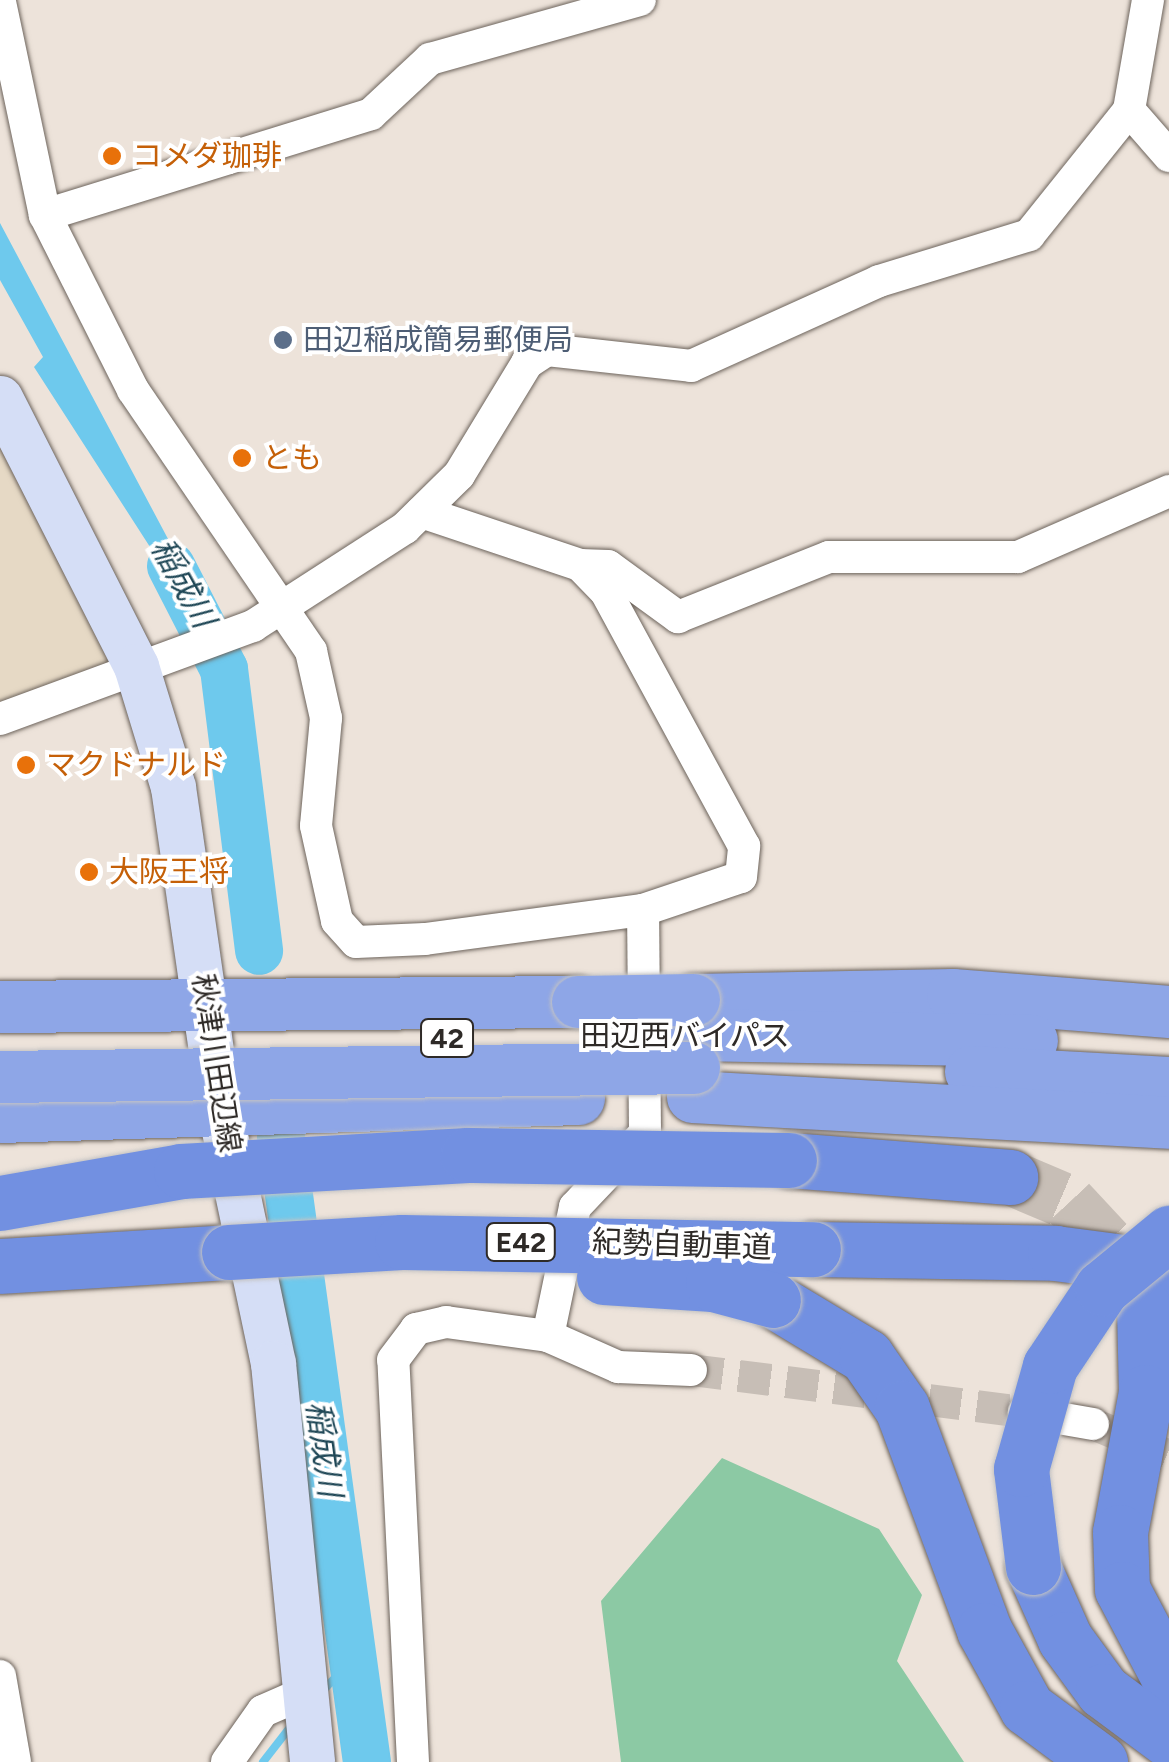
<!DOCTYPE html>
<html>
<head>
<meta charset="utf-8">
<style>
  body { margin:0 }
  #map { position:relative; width:1169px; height:1762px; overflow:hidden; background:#ede3da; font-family:Figtree,"Noto Sans JP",sans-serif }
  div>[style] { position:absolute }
  .commercial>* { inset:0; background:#e6d9c5 }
  .green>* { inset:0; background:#8cc9a4 }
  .water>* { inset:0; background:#6ec9ed }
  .stream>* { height:8px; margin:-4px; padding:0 4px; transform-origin:4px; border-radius:4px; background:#6ec9ed }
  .river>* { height:48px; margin:-24px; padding:0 24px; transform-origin:24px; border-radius:24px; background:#6ec9ed }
  .minor-tunnel>* { height:32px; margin-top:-16px; transform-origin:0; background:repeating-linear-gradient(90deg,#c7beb6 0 32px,transparent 0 48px) }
  .motorway-tunnel>* { height:55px; margin-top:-27.5px; transform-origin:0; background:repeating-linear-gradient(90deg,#c7beb6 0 55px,transparent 0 83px) }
  .roads { filter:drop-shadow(0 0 2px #6d645c) drop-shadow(0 0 2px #6d645c) }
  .minor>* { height:32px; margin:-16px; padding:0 16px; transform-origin:16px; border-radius:16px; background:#fff }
  .secondary>* { height:45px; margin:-22.5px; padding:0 22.5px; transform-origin:22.5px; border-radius:22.5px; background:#d5def6 }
  .trunk>* { height:52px; margin:-26px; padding:0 26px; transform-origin:26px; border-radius:26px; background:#8ea6e7 }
  .motorway>* { height:55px; margin:-27.5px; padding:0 27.5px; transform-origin:27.5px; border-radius:27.5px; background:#7290e1 }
  .bridges { filter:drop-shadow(0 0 2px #c4c3c3) drop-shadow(0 0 2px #c4c3c3) }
  .trunk-bridge>* { height:52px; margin:-26px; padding:0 26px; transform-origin:26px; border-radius:26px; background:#8ea6e7 }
  .motorway-bridge>* { height:55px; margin:-27.5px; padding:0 27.5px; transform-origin:27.5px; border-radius:27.5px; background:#7290e1 }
  .dots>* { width:28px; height:28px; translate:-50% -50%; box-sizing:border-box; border:5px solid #fff; border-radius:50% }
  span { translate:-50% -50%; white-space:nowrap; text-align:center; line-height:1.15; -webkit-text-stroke:8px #fff; paint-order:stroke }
  .shield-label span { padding:2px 8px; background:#fff; border:2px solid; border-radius:8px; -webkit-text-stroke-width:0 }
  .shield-label { font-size:28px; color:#2e2a27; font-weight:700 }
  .food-label { font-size:30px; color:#c56008 }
  .left { translate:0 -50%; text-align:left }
  .service-label { font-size:30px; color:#4e5e75 }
  .street-label { font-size:30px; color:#2e2a27 }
  .water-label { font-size:32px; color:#1f4756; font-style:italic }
</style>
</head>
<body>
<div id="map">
  <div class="commercial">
    <i style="clip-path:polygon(0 398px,136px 666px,0 719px)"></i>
  </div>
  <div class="green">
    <i style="clip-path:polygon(722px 1458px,879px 1529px,922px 1595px,897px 1661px,964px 1762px,621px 1762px,601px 1601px)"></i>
  </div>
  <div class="water">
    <i style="clip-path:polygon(0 223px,209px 616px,199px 623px,34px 367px,43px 357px,0 280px)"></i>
  </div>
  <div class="stream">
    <i style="left:320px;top:1694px;width:49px;rotate:-47.5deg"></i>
    <i style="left:263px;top:1762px;width:46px;rotate:-52.1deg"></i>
  </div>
  <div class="river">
    <i style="left:171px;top:566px;width:116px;rotate:62.8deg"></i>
    <i style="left:224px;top:669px;width:284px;rotate:82.9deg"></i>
    <i style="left:281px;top:1137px;width:631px;rotate:82.17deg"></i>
  </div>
  <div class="minor-tunnel">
    <i style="left:691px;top:1370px;width:328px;rotate:7.2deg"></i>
    <i style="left:1093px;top:1424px;width:82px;rotate:22.8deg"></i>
  </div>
  <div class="motorway-tunnel">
    <i style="left:1010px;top:1177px;width:64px;rotate:23deg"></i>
    <i style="left:1069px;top:1202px;width:60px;rotate:47deg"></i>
    <i style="left:1110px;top:1246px;width:52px;rotate:61.5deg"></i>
  </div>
  <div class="roads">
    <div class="minor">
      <i style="left:0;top:2px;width:218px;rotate:78.1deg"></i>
      <i style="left:45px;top:215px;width:196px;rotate:63.3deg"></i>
      <i style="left:133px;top:390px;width:316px;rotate:55.7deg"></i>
      <i style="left:311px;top:651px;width:69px;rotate:77.4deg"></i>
      <i style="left:326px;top:718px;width:108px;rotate:95.3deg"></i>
      <i style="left:316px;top:826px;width:97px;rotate:77.5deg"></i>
      <i style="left:337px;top:921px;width:28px;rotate:48deg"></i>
      <i style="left:356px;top:942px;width:69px;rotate:-2.5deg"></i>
      <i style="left:425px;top:939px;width:220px;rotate:-7.6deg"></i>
      <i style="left:643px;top:910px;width:103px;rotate:-18.6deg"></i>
      <i style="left:741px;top:877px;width:31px;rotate:-84deg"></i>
      <i style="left:744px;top:846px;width:289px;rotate:-118.5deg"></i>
      <i style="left:606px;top:592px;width:37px;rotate:-134deg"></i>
      <i style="left:580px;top:565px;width:167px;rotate:-161.5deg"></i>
      <i style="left:1129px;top:110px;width:61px;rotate:49deg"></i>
      <i style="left:45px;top:215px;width:341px;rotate:-17.2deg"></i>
      <i style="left:371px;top:114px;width:81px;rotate:-43deg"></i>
      <i style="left:430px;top:59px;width:218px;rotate:-15.7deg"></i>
      <i style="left:580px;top:565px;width:28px;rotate:2deg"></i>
      <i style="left:608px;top:566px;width:87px;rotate:36.1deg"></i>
      <i style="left:678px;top:617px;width:162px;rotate:-21.7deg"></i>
      <i style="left:829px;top:557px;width:189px"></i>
      <i style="left:1018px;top:557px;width:165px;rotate:-23.6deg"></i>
      <i style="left:0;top:719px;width:270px;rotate:-20.2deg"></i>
      <i style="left:253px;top:626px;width:181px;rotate:-32.8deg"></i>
      <i style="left:405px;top:528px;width:76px;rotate:-44.5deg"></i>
      <i style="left:459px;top:475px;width:131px;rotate:-58.7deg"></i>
      <i style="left:527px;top:363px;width:24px;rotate:-33deg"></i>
      <i style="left:547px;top:350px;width:145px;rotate:6.3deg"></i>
      <i style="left:691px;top:366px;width:206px;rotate:-24.3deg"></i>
      <i style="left:879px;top:281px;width:157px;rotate:-17deg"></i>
      <i style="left:1029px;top:235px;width:160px;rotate:-51.3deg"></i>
      <i style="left:1129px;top:110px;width:112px;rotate:-80.2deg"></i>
      <i style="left:548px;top:1336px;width:132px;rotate:-78.2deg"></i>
      <i style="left:575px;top:1207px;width:102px;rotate:-46.6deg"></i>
      <i style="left:645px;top:1133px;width:223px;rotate:-90.5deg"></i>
      <i style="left:1024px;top:1412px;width:70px;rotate:9.9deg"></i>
      <i style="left:0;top:1676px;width:87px;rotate:80.1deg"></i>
      <i style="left:227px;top:1762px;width:62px;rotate:-54.8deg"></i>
      <i style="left:263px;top:1711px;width:43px;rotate:-23.6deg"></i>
      <i style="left:413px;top:1762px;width:402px;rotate:-92.8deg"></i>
      <i style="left:393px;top:1360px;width:39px;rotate:-53deg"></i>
      <i style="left:416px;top:1329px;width:31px;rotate:-13deg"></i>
      <i style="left:446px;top:1322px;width:103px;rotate:7.8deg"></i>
      <i style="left:548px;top:1336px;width:77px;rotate:23.9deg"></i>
      <i style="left:618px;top:1367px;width:73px;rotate:2.4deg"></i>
    </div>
    <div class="secondary">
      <i style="left:0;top:398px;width:301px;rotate:63.1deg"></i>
      <i style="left:136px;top:666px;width:127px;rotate:73deg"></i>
      <i style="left:173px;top:787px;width:323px;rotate:81.8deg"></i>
      <i style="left:219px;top:1107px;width:262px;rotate:78.1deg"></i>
      <i style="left:273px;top:1363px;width:401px;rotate:84.4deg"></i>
    </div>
    <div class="trunk">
      <i style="left:694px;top:1000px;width:259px;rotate:-1.1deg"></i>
      <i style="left:953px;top:995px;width:217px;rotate:4.5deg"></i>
      <i style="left:0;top:1007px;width:578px;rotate:-0.5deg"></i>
      <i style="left:694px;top:1035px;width:338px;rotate:1deg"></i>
      <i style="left:971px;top:1072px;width:198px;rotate:3.2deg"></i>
      <i style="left:693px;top:1097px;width:477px;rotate:3.1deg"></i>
      <i style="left:0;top:1117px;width:579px;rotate:-1.78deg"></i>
    </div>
    <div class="motorway">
      <i style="left:789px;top:1160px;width:222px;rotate:4.4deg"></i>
      <i style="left:813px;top:1249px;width:242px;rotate:0.9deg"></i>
      <i style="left:1055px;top:1253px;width:115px;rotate:7.5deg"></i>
      <i style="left:0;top:1266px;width:229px;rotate:-3.5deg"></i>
      <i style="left:773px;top:1300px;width:109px;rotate:31.1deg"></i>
      <i style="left:866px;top:1356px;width:63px;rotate:55.3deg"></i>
      <i style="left:902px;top:1408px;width:237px;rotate:69.7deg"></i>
      <i style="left:984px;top:1630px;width:89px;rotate:61.1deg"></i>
      <i style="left:1027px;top:1708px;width:91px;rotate:36.5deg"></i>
      <i style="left:1144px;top:1307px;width:85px;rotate:88.7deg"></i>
      <i style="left:1146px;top:1392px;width:142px;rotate:100.5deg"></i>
      <i style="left:1120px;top:1532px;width:57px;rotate:88deg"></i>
      <i style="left:1122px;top:1589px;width:101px;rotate:62.2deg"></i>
      <i style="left:1033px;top:1567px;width:79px;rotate:66deg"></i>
      <i style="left:1065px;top:1639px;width:64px;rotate:53.8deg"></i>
      <i style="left:1103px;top:1691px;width:82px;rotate:36.6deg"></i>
    </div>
  </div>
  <div class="bridges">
    <div class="trunk-bridge">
      <i style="left:578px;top:1002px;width:116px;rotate:-1deg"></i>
      <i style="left:0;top:1077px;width:694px;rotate:-0.74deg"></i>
    </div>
    <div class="motorway-bridge">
      <i style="left:0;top:1203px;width:184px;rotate:-10deg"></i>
      <i style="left:181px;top:1171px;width:287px;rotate:-3.2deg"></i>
      <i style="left:468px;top:1155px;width:321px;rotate:0.9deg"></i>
      <i style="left:229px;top:1252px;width:173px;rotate:-3.3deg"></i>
      <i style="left:402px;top:1242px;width:411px;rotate:1deg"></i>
      <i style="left:604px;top:1277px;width:109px;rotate:3.7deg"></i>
      <i style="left:713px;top:1284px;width:62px;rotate:14.9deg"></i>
      <i style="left:1033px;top:1567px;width:99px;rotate:-97deg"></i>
      <i style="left:1021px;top:1469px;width:107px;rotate:-74.3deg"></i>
      <i style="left:1050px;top:1366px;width:94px;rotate:-56.3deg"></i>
      <i style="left:1102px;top:1288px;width:87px;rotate:-39.4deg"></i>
    </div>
  </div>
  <div class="dots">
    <i style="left:112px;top:156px;background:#e8710a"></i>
    <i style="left:283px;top:340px;background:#5c6f8a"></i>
    <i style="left:242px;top:458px;background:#e8710a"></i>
    <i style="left:26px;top:765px;background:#e8710a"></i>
    <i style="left:89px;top:872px;background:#e8710a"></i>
  </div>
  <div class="shield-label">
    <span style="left:447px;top:1038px">42</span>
    <span style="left:521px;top:1242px">E42</span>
  </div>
  <div class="food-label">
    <span class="left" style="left:132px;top:156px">コメダ珈琲</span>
    <span class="left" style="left:262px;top:458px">とも</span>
    <span class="left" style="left:46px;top:765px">マクドナルド</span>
    <span class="left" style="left:109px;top:872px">大阪王将</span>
  </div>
  <div class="service-label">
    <span class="left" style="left:303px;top:340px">田辺稲成簡易郵便局</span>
  </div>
  <div class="street-label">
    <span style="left:685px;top:1036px">田辺西バイパス</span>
    <span style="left:216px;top:1063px;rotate:81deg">秋津川田辺線</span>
    <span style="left:682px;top:1245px;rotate:2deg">紀勢自動車道</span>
  </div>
  <div class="water-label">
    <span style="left:183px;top:583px;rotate:61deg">稲成川</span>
    <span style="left:324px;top:1449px;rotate:82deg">稲成川</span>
  </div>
</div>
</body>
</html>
